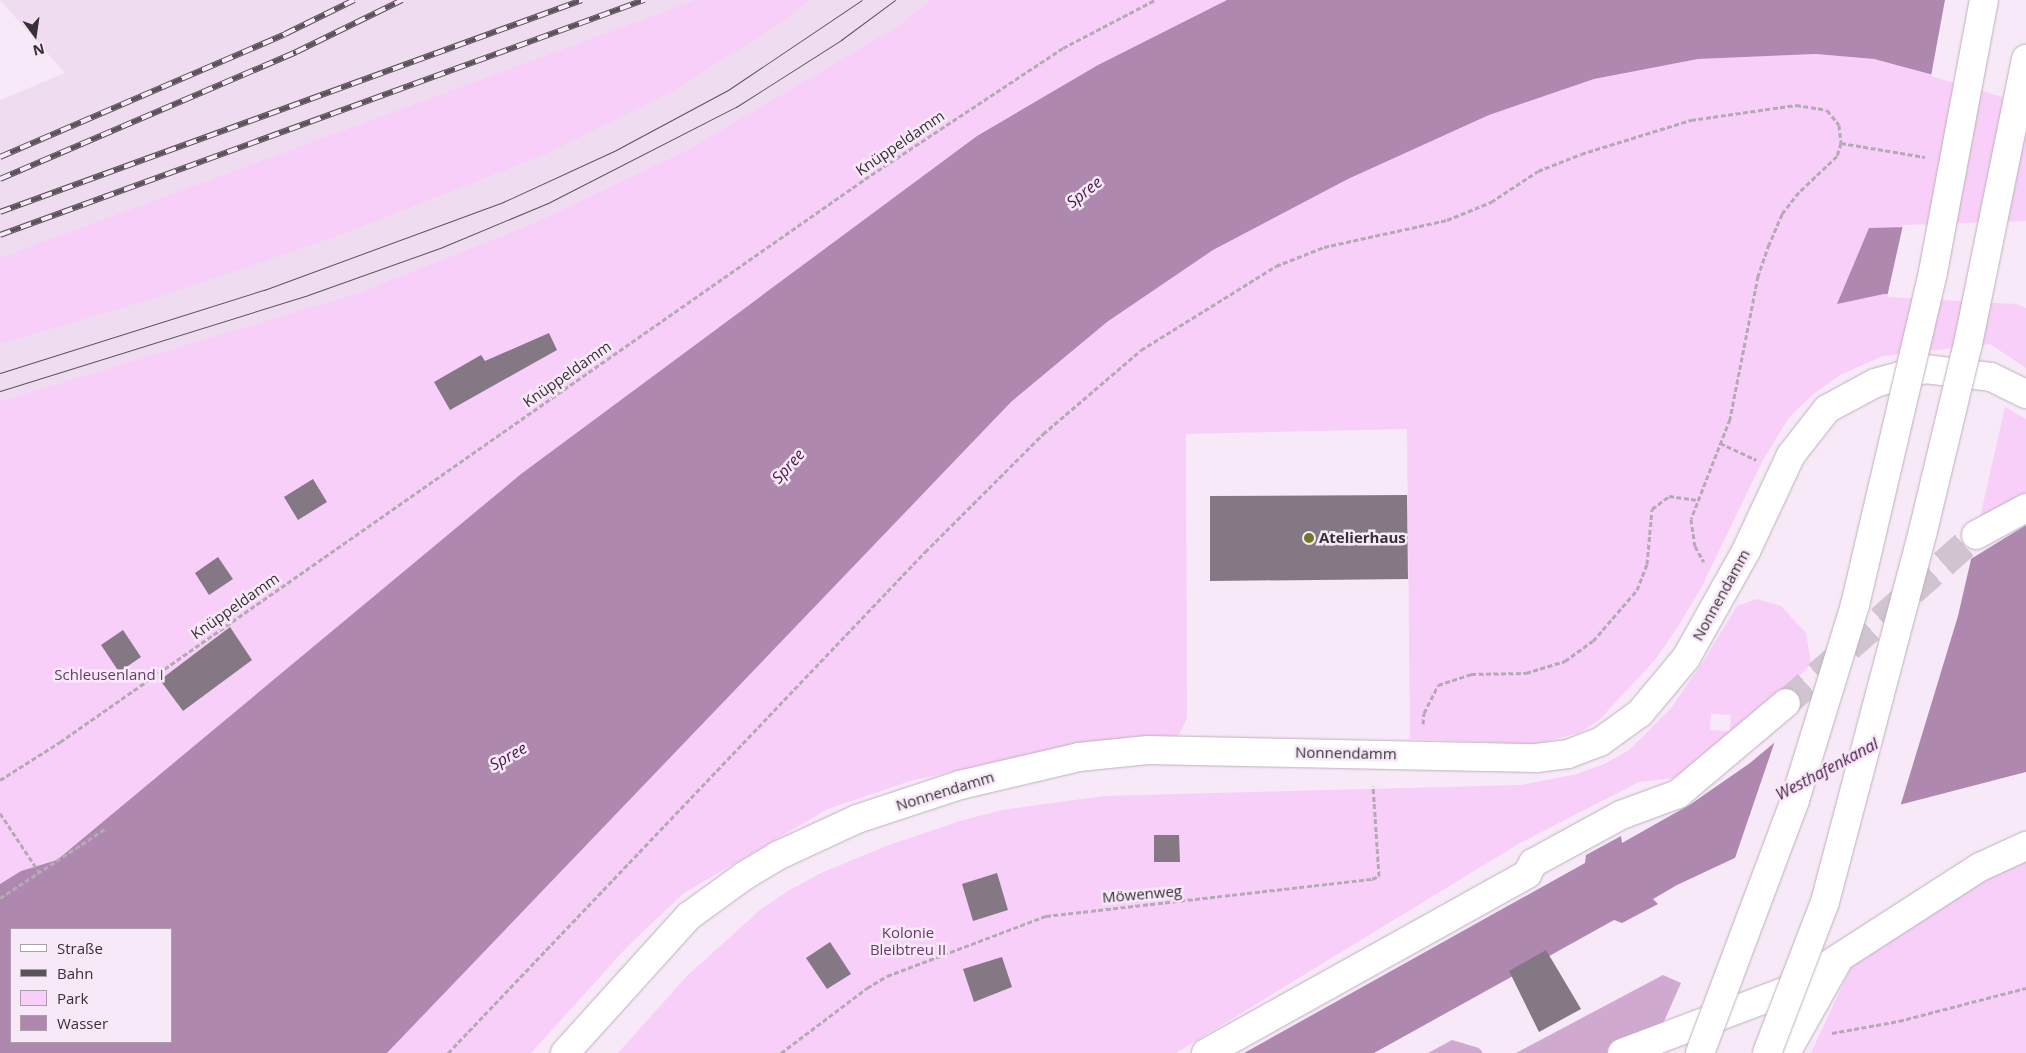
<!DOCTYPE html>
<html>
<head>
<meta charset="utf-8">
<style>
  body { margin:0 }
  #map { position:relative; width:2026px; height:1053px; overflow:hidden; background:#f7e9f7; font-family:"Open Sans",sans-serif }
  div>[style] { position:absolute }
  .built>* { inset:0; background:#efdcf0 }
  .green>* { inset:0; background:#f8cff8 }
  .forest>* { inset:0; background:#d0a9d1 }
  .water>* { inset:0; background:#ae88af }
  .pier>* { inset:0; background:#f7e9f7 }
  .building>* { inset:0; background:#847884 }
  .minor-tunnel>* { height:28px; margin-top:-14px; transform-origin:0; background:repeating-linear-gradient(90deg,#d0c4d0 0 28px,transparent 0 42px) }
  .path>* { height:3px; margin-top:-1.5px; transform-origin:0; background:repeating-linear-gradient(90deg,#b4aab4 0 5px,transparent 0 7.5px) }
  .roads { filter:drop-shadow(0 0 1px #bdb0bd) drop-shadow(0 0 1px #bdb0bd) }
  .minor>* { height:28px; margin:-14px; padding:0 14px; transform-origin:14px; border-radius:14px; background:#fff }
  .tram>* { height:1px; margin:-0.5px; padding:0 0.5px; transform-origin:0.5px; border-radius:0.5px; background:#5a545a }
  .rail>* { height:5.5px; margin-top:-2.75px; transform-origin:0; background:repeating-linear-gradient(90deg,#f7e9f7 0 11px,#5a545a 0 22px); box-sizing:border-box; border-block:1px solid #5a545a }
  .bridges { filter:drop-shadow(0 0 1px #bdb0bd) drop-shadow(0 0 1px #bdb0bd) }
  .highway-bridge>* { height:28px; margin:-14px; padding:0 14px; transform-origin:14px; border-radius:14px; background:#fff }
  .dots>* { width:14px; height:14px; translate:-50% -50%; box-sizing:border-box; border:2px solid #f7e9f7; border-radius:50% }
  span { translate:-50% -50%; white-space:nowrap; text-align:center; line-height:1.15; -webkit-text-stroke:5px #f7e9f7; paint-order:stroke }
  .street-label { font-size:15px; color:#363136 }
  .poi-label { font-size:15px; color:#363136; font-weight:700 }
  .left { translate:0 -50%; text-align:left }
  .park-label { font-size:15px; color:#6a386c }
  .water-label { font-size:16px; color:#49194c; font-style:italic }
  .legend { position:absolute; left:10px; top:928px; width:162px; height:115px; box-sizing:border-box; background:#f7e9f7; border:1px solid #aa9faa; margin:0; padding:6px 9px; list-style:none; font-size:15px; color:#363136 }
  .legend li { display:flex; align-items:center; gap:10px; height:25px }
  .legend b { width:25px; border:1px solid #aa9faa }
  .north { position:absolute; left:10px; top:10px; width:50px; height:50px; -webkit-text-stroke:4px #f7e9f7; paint-order:stroke; rotate:166deg; font-size:14px; font-weight:700; line-height:20px; text-align:center; color:#363136 }
  .north::after { content:''; display:block; margin:auto; width:18px; height:22px; background:#363136; clip-path:polygon(50% 0,100% 100%,50% 72%,0 100%) }
</style>
</head>
<body>
<div id="map">
  <div class="built">
    <i style="clip-path:polygon(0 0,930px 0,898px 26px,687px 150px,532px 224px,355px 294px,0 401px,0 100px,65px 73px)"></i>
  </div>
  <div class="green">
    <i style="clip-path:polygon(696px 0,809px 0,785px 20px,667px 94px,543px 155px,345px 233px,164px 295px,0 344px,0 258px)"></i>
    <i style="clip-path:polygon(930px 0,1227px 0,1098px 65px,977px 136px,678px 359px,57px 860px,21px 871px,0 884px,0 401px,355px 294px,532px 224px,687px 150px,898px 26px)"></i>
    <i style="clip-path:polygon(1816px 54px,1874px 59px,2026px 101px,2026px 224px,1838px 303px,1884px 294px,2017px 302px,2026px 305px,2026px 368px,1990px 344px,1883px 356px,1840px 375px,1812px 395px,1788px 419px,1763px 460px,1701px 588px,1679px 625px,1655px 660px,1599px 720px,1579px 733px,1536px 744px,1410px 739px,1407px 429px,1186px 434px,1187px 718px,1179px 735px,1108px 740px,1013px 758px,910px 781px,828px 809px,684px 893px,627px 947px,531px 1053px,387px 1053px,1011px 402px,1107px 322px,1213px 250px,1348px 179px,1489px 115px,1594px 79px,1698px 59px)"></i>
    <i style="clip-path:polygon(2005px 407px,2026px 419px,2026px 500px,1978px 526px)"></i>
    <i style="clip-path:polygon(evenodd,1757px 599px,1781px 606px,1806px 633px,1811px 664px,1778px 699px,1675px 778px,1639px 782px,1520px 843px,1176px 1053px,618px 1053px,687px 976px,760px 910px,788px 891px,821px 873px,889px 845px,960px 821px,1002px 810px,1104px 796px,1521px 785px,1577px 774px,1604px 764px,1628px 751px,1671px 708px,1703px 662px,1737px 606px,1757px 599px,1711px 714px,1731px 715px,1730px 731px,1710px 730px,1711px 714px)"></i>
    <i style="clip-path:polygon(2026px 860px,2026px 1053px,1811px 1053px,1853px 963px,1956px 895px)"></i>
  </div>
  <div class="forest">
    <i style="clip-path:polygon(1663px 975px,1681px 983px,1650px 1053px,1516px 1053px)"></i>
    <i style="clip-path:polygon(1452px 1040px,1479px 1048px,1483px 1053px,1428px 1053px)"></i>
  </div>
  <div class="water">
    <i style="clip-path:polygon(evenodd,1227px 0,2026px 0,1937px 76px,1874px 59px,1816px 54px,1698px 59px,1594px 79px,1489px 115px,1348px 179px,1213px 250px,1107px 322px,1011px 402px,387px 1053px,0 1053px,0 884px,21px 871px,57px 860px,521px 474px,977px 136px,1098px 65px,1227px 0,11px 929px,171px 929px,171px 1042px,11px 1042px,11px 929px)"></i>
    <i style="clip-path:polygon(2026px 224px,2017px 302px,1884px 294px,1837px 304px,1869px 228px)"></i>
    <i style="clip-path:polygon(2026px 525px,2026px 772px,1818px 826px,1754px 849px,1677px 885px,1653px 899px,1658px 904px,1622px 923px,1614px 920px,1374px 1053px,1244px 1053px,1585px 863px,1586px 855px,1621px 836px,1622px 843px,1691px 804px,1750px 763px,1842px 686px,1966px 562px)"></i>
  </div>
  <div class="pier">
    <i style="clip-path:polygon(1945px 0,2026px 0,2026px 104px,1931px 76px)"></i>
    <i style="clip-path:polygon(2026px 221px,2026px 308px,2016px 304px,1887px 297px,1903px 225px)"></i>
    <i style="clip-path:polygon(1972px 555px,1958px 616px,1900px 807px,1794px 836px,1734px 861px,1776px 738px,1840px 684px,1948px 575px)"></i>
  </div>
  <div class="building">
    <i style="clip-path:polygon(549px 333px,557px 350px,450px 410px,434px 382px,481px 355px,485px 361px)"></i>
    <i style="clip-path:polygon(313px 479px,327px 502px,298px 520px,284px 497px)"></i>
    <i style="clip-path:polygon(1407px 495px,1408px 579px,1210px 581px,1210px 496px)"></i>
    <i style="clip-path:polygon(218px 557px,233px 579px,209px 595px,195px 573px)"></i>
    <i style="clip-path:polygon(230px 627px,252px 660px,183px 711px,160px 680px)"></i>
    <i style="clip-path:polygon(123px 630px,141px 657px,119px 672px,101px 645px)"></i>
    <i style="clip-path:polygon(1154px 835px,1179px 835px,1180px 862px,1154px 862px)"></i>
    <i style="clip-path:polygon(997px 873px,1008px 910px,973px 921px,962px 884px)"></i>
    <i style="clip-path:polygon(830px 942px,851px 974px,827px 989px,806px 958px)"></i>
    <i style="clip-path:polygon(1546px 950px,1581px 1009px,1539px 1032px,1509px 971px)"></i>
    <i style="clip-path:polygon(1002px 957px,1012px 987px,974px 1002px,963px 969px)"></i>
  </div>
  <div class="minor-tunnel">
    <i style="left:1786px;top:703px;width:254px;rotate:-41.5deg"></i>
  </div>
  <div class="path">
    <i style="left:1841px;top:143px;width:85px;rotate:9.5deg"></i>
    <i style="left:1720px;top:443px;width:40px;rotate:25deg"></i>
    <i style="left:1423px;top:724px;width:11px;rotate:-85deg"></i>
    <i style="left:1424px;top:713px;width:31px;rotate:-63deg"></i>
    <i style="left:1438px;top:685px;width:35px;rotate:-18deg"></i>
    <i style="left:1471px;top:674px;width:55px;rotate:-1deg"></i>
    <i style="left:1526px;top:673px;width:41px;rotate:-17.1deg"></i>
    <i style="left:1565px;top:661px;width:34px;rotate:-36deg"></i>
    <i style="left:1593px;top:641px;width:67px;rotate:-49.2deg"></i>
    <i style="left:1637px;top:590px;width:28px;rotate:-69deg"></i>
    <i style="left:1647px;top:564px;width:55px;rotate:-84.8deg"></i>
    <i style="left:1652px;top:509px;width:21px;rotate:-37deg"></i>
    <i style="left:1669px;top:496px;width:27px;rotate:8deg"></i>
    <i style="left:0;top:780px;width:71px;rotate:-32.3deg"></i>
    <i style="left:60px;top:742px;width:982px;rotate:-34.97deg"></i>
    <i style="left:865px;top:179px;width:237px;rotate:-33.5deg"></i>
    <i style="left:1063px;top:48px;width:104px;rotate:-27.6deg"></i>
    <i style="left:0;top:813px;width:71px;rotate:56.5deg"></i>
    <i style="left:0;top:898px;width:126px;rotate:-33.3deg"></i>
    <i style="left:1832px;top:1033px;width:68px;rotate:-10.2deg"></i>
    <i style="left:1899px;top:1021px;width:131px;rotate:-14.6deg"></i>
    <i style="left:448px;top:1053px;width:692px;rotate:-46.41deg"></i>
    <i style="left:925px;top:552px;width:167px;rotate:-45deg"></i>
    <i style="left:1043px;top:434px;width:129px;rotate:-40.6deg"></i>
    <i style="left:1141px;top:350px;width:159px;rotate:-31.9deg"></i>
    <i style="left:1276px;top:266px;width:52px;rotate:-21.6deg"></i>
    <i style="left:1324px;top:247px;width:126px;rotate:-12.4deg"></i>
    <i style="left:1447px;top:220px;width:48px;rotate:-22.2deg"></i>
    <i style="left:1491px;top:202px;width:56px;rotate:-33.4deg"></i>
    <i style="left:1538px;top:171px;width:46px;rotate:-21.6deg"></i>
    <i style="left:1581px;top:154px;width:115px;rotate:-17.2deg"></i>
    <i style="left:1691px;top:120px;width:106px;rotate:-8.1deg"></i>
    <i style="left:1796px;top:105px;width:31px;rotate:9deg"></i>
    <i style="left:1827px;top:110px;width:19px;rotate:51deg"></i>
    <i style="left:1839px;top:125px;width:18px;rotate:84deg"></i>
    <i style="left:1841px;top:143px;width:14px;rotate:107deg"></i>
    <i style="left:1837px;top:156px;width:52px;rotate:136.5deg"></i>
    <i style="left:1799px;top:192px;width:28px;rotate:128deg"></i>
    <i style="left:1782px;top:214px;width:33px;rotate:113deg"></i>
    <i style="left:1769px;top:244px;width:34px;rotate:109deg"></i>
    <i style="left:1758px;top:276px;width:146px;rotate:101.1deg"></i>
    <i style="left:1730px;top:419px;width:107px;rotate:111.3deg"></i>
    <i style="left:1691px;top:519px;width:27px;rotate:82deg"></i>
    <i style="left:1695px;top:546px;width:18px;rotate:61deg"></i>
    <i style="left:781px;top:1053px;width:108px;rotate:-37.1deg"></i>
    <i style="left:867px;top:988px;width:23px;rotate:-31deg"></i>
    <i style="left:887px;top:976px;width:170px;rotate:-20.7deg"></i>
    <i style="left:1046px;top:916px;width:328px;rotate:-6.5deg"></i>
    <i style="left:1372px;top:879px;width:8px;rotate:-23deg"></i>
    <i style="left:1379px;top:876px;width:90px;rotate:-93.8deg"></i>
  </div>
  <div class="roads">
    <div class="minor">
      <i style="left:1976px;top:535px;width:57px;rotate:-28.4deg"></i>
      <i style="left:565px;top:1053px;width:185px;rotate:-47.9deg"></i>
      <i style="left:689px;top:916px;width:68px;rotate:-36deg"></i>
      <i style="left:744px;top:876px;width:39px;rotate:-31deg"></i>
      <i style="left:777px;top:856px;width:88px;rotate:-24.8deg"></i>
      <i style="left:857px;top:819px;width:108px;rotate:-18.3deg"></i>
      <i style="left:960px;top:785px;width:122px;rotate:-13.2deg"></i>
      <i style="left:1079px;top:757px;width:69px;rotate:-5.8deg"></i>
      <i style="left:1148px;top:750px;width:388px;rotate:1.2deg"></i>
      <i style="left:1536px;top:758px;width:32px;rotate:-7deg"></i>
      <i style="left:1568px;top:754px;width:34px;rotate:-21deg"></i>
      <i style="left:1600px;top:742px;width:49px;rotate:-35.9deg"></i>
      <i style="left:1640px;top:713px;width:72px;rotate:-50.1deg"></i>
      <i style="left:1686px;top:658px;width:123px;rotate:-60.7deg"></i>
      <i style="left:1746px;top:551px;width:106px;rotate:-64.9deg"></i>
      <i style="left:1791px;top:455px;width:58px;rotate:-52deg"></i>
      <i style="left:1827px;top:409px;width:55px;rotate:-28.4deg"></i>
      <i style="left:1875px;top:383px;width:52px;rotate:-15.6deg"></i>
      <i style="left:1925px;top:369px;width:66px;rotate:6.9deg"></i>
      <i style="left:1991px;top:377px;width:39px;rotate:26deg"></i>
      <i style="left:1206px;top:1053px;width:368px;rotate:-29.1deg"></i>
      <i style="left:1527px;top:874px;width:13px;rotate:-61deg"></i>
      <i style="left:1533px;top:863px;width:100px;rotate:-28.6deg"></i>
      <i style="left:1621px;top:815px;width:61px;rotate:-20.2deg"></i>
      <i style="left:1678px;top:794px;width:141px;rotate:-40.1deg"></i>
      <i style="left:1622px;top:1053px;width:178px;rotate:-20.7deg"></i>
      <i style="left:1789px;top:990px;width:227px;rotate:-32.8deg"></i>
      <i style="left:1980px;top:867px;width:51px;rotate:-24.5deg"></i>
      <i style="left:1786px;top:1053px;width:104px;rotate:-60.7deg"></i>
    </div>
  </div>
  <div class="tram">
    <i style="left:0;top:373px;width:277px;rotate:-17.5deg"></i>
    <i style="left:264px;top:290px;width:255px;rotate:-20.2deg"></i>
    <i style="left:503px;top:202px;width:124px;rotate:-24.7deg"></i>
    <i style="left:616px;top:150px;width:127px;rotate:-28.2deg"></i>
    <i style="left:728px;top:90px;width:161px;rotate:-33.9deg"></i>
    <i style="left:0;top:391px;width:323px;rotate:-17.3deg"></i>
    <i style="left:308px;top:295px;width:140px;rotate:-19.6deg"></i>
    <i style="left:440px;top:248px;width:117px;rotate:-22.6deg"></i>
    <i style="left:548px;top:203px;width:211px;rotate:-27.1deg"></i>
    <i style="left:736px;top:107px;width:125px;rotate:-32.5deg"></i>
    <i style="left:841px;top:40px;width:67px;rotate:-36.5deg"></i>
  </div>
  <div class="rail">
    <i style="left:0;top:157px;width:310px;rotate:-23.3deg"></i>
    <i style="left:285px;top:34px;width:77px;rotate:-26.2deg"></i>
    <i style="left:0;top:179px;width:322px;rotate:-23.2deg"></i>
    <i style="left:296px;top:52px;width:118px;rotate:-26.1deg"></i>
    <i style="left:0;top:212px;width:619px;rotate:-20.01deg"></i>
    <i style="left:0;top:235px;width:686px;rotate:-20.05deg"></i>
  </div>
  <div class="bridges">
    <div class="highway-bridge">
      <i style="left:1700px;top:1053px;width:270px;rotate:-69.4deg"></i>
      <i style="left:1795px;top:800px;width:204px;rotate:-72.9deg"></i>
      <i style="left:1855px;top:605px;width:342px;rotate:-76.8deg"></i>
      <i style="left:1933px;top:272px;width:277px;rotate:-79.4deg"></i>
      <i style="left:1767px;top:1053px;width:162px;rotate:-69deg"></i>
      <i style="left:1825px;top:902px;width:384px;rotate:-75.2deg"></i>
      <i style="left:1923px;top:531px;width:192px;rotate:-76.5deg"></i>
      <i style="left:1968px;top:344px;width:291px;rotate:-78.5deg"></i>
    </div>
  </div>
  <div class="dots">
    <i style="left:1309px;top:538px;background:#707924"></i>
  </div>
  <div class="street-label">
    <span style="left:900px;top:143px;rotate:-34deg">Knüppeldamm</span>
    <span style="left:567px;top:374px;rotate:-35deg">Knüppeldamm</span>
    <span style="left:1721px;top:595px;rotate:-61deg">Nonnendamm</span>
    <span style="left:235px;top:606px;rotate:-35deg">Knüppeldamm</span>
    <span style="left:1346px;top:753px;rotate:1deg">Nonnendamm</span>
    <span style="left:945px;top:791px;rotate:-17deg">Nonnendamm</span>
    <span style="left:1142px;top:894px;rotate:-5deg">Möwenweg</span>
  </div>
  <div class="poi-label">
    <span class="left" style="left:1319px;top:538px">Atelierhaus</span>
  </div>
  <div class="park-label">
    <span style="left:109px;top:675px">Schleusenland I</span>
    <span style="left:908px;top:941px">Kolonie<br>Bleibtreu II</span>
  </div>
  <div class="water-label">
    <span style="left:1084px;top:192px;rotate:-38deg">Spree</span>
    <span style="left:788px;top:466px;rotate:-48deg">Spree</span>
    <span style="left:508px;top:756px;rotate:-29deg">Spree</span>
    <span style="left:1827px;top:769px;rotate:-28deg">Westhafenkanal</span>
  </div>
  <ul class="legend">
  <li><b style="height:6px;background:#fff"></b>Straße</li>
  <li><b style="height:6px;background:#5a545a"></b>Bahn</li>
  <li><b style="height:14px;background:#f8cff8"></b>Park</li>
  <li><b style="height:14px;background:#ae88af"></b>Wasser</li>
  </ul>
  <div class="north">N</div>
</div>
</body>
</html>
